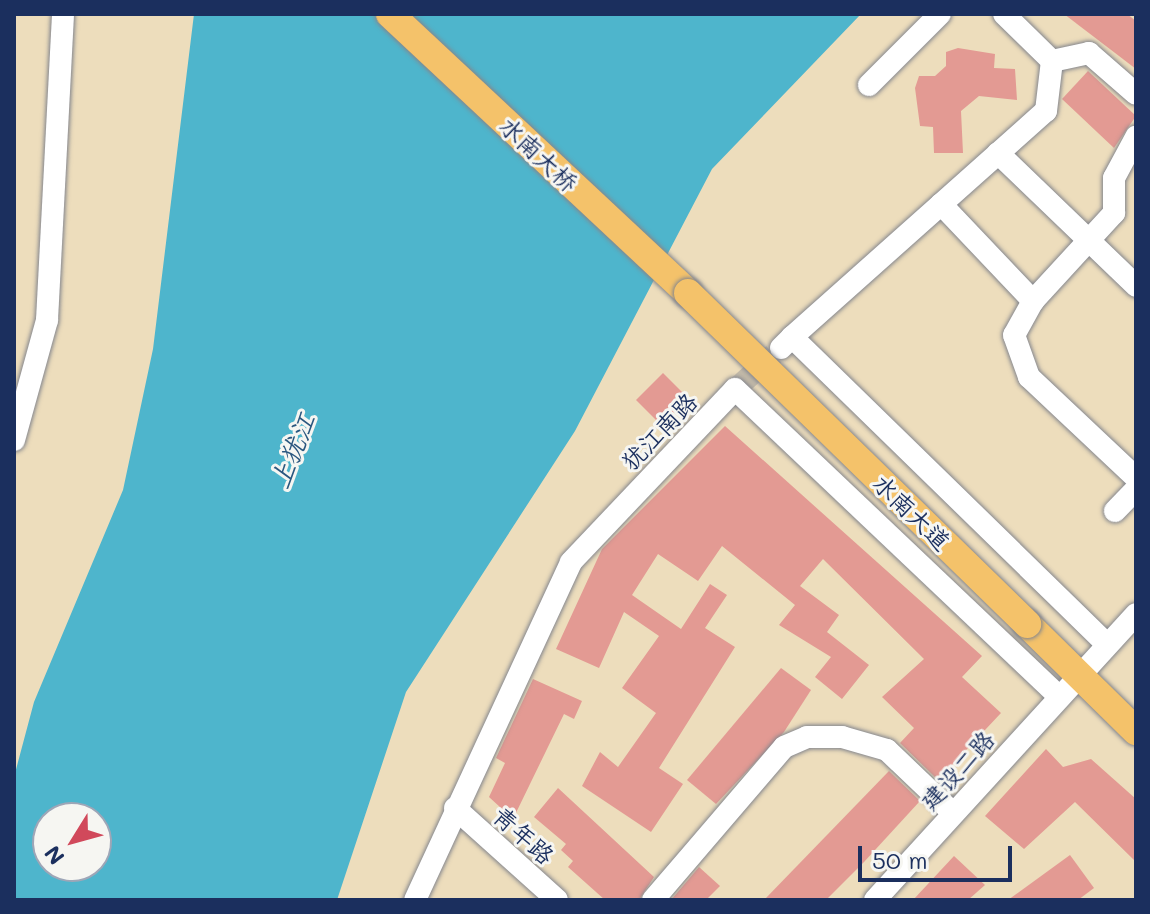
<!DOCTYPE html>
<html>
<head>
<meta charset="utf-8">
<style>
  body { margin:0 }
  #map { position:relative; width:1150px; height:914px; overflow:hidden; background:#edddbc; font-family:Mali,"LXGW WenKai TC",sans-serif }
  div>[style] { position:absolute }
  .water>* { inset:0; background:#4eb5cc }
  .building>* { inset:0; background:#e39a93 }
  .minor-tunnel>* { height:22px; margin-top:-11px; transform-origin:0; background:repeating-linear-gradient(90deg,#c3baa9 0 22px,transparent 0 33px) }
  .roads { filter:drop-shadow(0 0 2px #84868d) drop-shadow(0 0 2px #84868d) }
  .minor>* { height:22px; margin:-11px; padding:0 11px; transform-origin:11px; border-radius:11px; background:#fff }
  .major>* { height:28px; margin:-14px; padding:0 14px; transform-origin:14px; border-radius:14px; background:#f4c26a }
  .bridges { filter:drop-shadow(0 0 2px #84868d) drop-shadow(0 0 2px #84868d) }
  .major-bridge>* { height:28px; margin:-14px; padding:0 14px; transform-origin:14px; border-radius:14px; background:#f4c26a }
  span { translate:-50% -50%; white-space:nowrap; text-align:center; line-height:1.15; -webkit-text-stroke:6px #f6f6f2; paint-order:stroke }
  .street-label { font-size:24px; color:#1b2f5e }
  .water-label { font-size:26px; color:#2a577f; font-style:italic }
  .frame { position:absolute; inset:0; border:16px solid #1b2f5e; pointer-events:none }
  .north { position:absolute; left:32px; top:802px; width:80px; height:80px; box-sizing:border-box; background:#f6f6f2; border:2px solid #9ea6b7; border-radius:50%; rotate:233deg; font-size:22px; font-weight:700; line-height:32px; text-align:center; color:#1b2f5e }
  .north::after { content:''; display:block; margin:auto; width:28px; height:36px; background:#d1495b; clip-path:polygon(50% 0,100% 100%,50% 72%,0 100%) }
  .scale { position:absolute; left:858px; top:846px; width:154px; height:36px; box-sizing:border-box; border:4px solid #1b2f5e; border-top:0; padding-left:10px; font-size:24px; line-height:28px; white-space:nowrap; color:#1b2f5e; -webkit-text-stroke:6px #f6f6f2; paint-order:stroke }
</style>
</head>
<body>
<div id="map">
  <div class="water">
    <i style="clip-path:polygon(evenodd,194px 14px,861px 14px,712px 169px,575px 431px,406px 692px,337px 900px,14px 900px,14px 777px,34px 702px,123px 490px,153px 349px,194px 14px,48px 818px,96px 818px,96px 866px,48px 866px,48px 818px)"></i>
  </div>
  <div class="building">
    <i style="clip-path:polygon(1064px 14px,1127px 14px,1136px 21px,1136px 69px)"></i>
    <i style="clip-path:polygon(958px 48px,995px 54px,994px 68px,1015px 69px,1017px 100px,979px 96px,961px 111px,963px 153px,934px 153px,933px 127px,920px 126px,915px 88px,919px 76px,935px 76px,946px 66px,946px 52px)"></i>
    <i style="clip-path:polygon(1088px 71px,1136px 116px,1114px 148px,1062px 99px)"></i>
    <i style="clip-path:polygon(663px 373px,688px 398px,661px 425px,636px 400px)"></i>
    <i style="clip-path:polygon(725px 426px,982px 656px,962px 677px,1001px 713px,938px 780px,900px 743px,914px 728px,882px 697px,924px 659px,823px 559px,800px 586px,839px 615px,827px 632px,869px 665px,842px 699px,815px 677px,831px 657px,779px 625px,795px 605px,722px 546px,698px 581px,658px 554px,632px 595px,681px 629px,710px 584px,727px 595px,705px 628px,735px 647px,659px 768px,683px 784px,651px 832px,582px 786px,600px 752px,618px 767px,656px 713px,622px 688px,659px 636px,624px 612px,599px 668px,556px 649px,602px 549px)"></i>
    <i style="clip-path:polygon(781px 668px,811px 690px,784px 732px,716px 804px,687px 780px)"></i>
    <i style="clip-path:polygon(533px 679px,582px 701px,574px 719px,564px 714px,513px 819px,489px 797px,505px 763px,496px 758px)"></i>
    <i style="clip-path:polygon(1046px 749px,1063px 767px,1091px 759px,1136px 799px,1136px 862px,1075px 802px,1024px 849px,985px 816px)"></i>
    <i style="clip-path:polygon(889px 771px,920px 801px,864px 862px,826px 900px,764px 900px)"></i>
    <i style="clip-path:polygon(558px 788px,654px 877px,639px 900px,605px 900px,568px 867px,573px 861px,561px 850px,566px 844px,534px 817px)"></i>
    <i style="clip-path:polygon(1070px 855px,1094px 888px,1078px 900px,1008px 900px)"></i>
    <i style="clip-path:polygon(954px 856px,985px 885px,968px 900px,913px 900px)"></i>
    <i style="clip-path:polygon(699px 867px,720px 886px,706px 900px,671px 900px)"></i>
  </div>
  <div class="minor-tunnel">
    <i style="left:739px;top:386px;width:47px;rotate:-42.4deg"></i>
  </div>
  <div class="roads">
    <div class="minor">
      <i style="left:1052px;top:61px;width:38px;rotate:-12deg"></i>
      <i style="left:1089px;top:53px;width:62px;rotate:41.1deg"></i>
      <i style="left:869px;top:85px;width:100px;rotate:-45deg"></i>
      <i style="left:998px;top:153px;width:192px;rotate:43.9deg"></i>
      <i style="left:941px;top:204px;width:134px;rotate:46.5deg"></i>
      <i style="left:1033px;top:301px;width:39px;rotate:119deg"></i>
      <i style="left:1014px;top:335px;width:45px;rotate:70.3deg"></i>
      <i style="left:1029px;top:377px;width:147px;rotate:43.3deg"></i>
      <i style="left:1033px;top:301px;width:120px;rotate:-47.4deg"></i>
      <i style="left:1114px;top:213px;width:35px;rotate:-90deg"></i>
      <i style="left:1114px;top:178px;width:47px;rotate:-61.8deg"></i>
      <i style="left:792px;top:337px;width:340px;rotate:-41.7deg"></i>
      <i style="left:1046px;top:111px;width:50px;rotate:-83.2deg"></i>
      <i style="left:1052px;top:61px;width:67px;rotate:-135.6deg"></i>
      <i style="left:781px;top:348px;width:16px;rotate:-45deg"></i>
      <i style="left:792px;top:337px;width:440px;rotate:44.3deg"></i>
      <i style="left:14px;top:440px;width:124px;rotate:-74.6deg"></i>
      <i style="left:47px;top:320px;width:306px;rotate:-87deg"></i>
      <i style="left:1115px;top:511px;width:30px;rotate:-46deg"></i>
      <i style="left:455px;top:808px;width:137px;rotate:42deg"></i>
      <i style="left:415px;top:900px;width:372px;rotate:-65.2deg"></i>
      <i style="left:571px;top:562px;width:238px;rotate:-46.5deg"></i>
      <i style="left:735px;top:389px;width:445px;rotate:43.5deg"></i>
      <i style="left:653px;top:900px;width:201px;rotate:-49.4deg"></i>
      <i style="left:784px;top:747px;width:25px;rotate:-23deg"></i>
      <i style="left:807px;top:737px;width:35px"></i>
      <i style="left:842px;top:737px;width:47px;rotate:16.1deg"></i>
      <i style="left:887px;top:750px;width:91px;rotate:43.7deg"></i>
      <i style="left:875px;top:900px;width:387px;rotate:-47.6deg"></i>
    </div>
    <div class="major">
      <i style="left:390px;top:14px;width:408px;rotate:43.1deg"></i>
      <i style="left:1027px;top:624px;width:153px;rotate:44.5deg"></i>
    </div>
  </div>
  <div class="bridges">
    <div class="major-bridge">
      <i style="left:688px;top:293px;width:474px;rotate:44.3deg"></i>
    </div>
  </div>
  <div class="street-label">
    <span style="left:539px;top:154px;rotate:43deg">水南大桥</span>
    <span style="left:659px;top:431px;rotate:-46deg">犹江南路</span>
    <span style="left:912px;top:512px;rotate:44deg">水南大道</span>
    <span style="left:957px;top:770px;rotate:-48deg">建设二路</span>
    <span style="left:524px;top:835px;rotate:42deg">青年路</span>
  </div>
  <div class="water-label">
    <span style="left:293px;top:451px;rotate:-68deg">上犹江</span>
  </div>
  <div class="frame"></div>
  <div class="north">N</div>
  <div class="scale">50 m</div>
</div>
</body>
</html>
